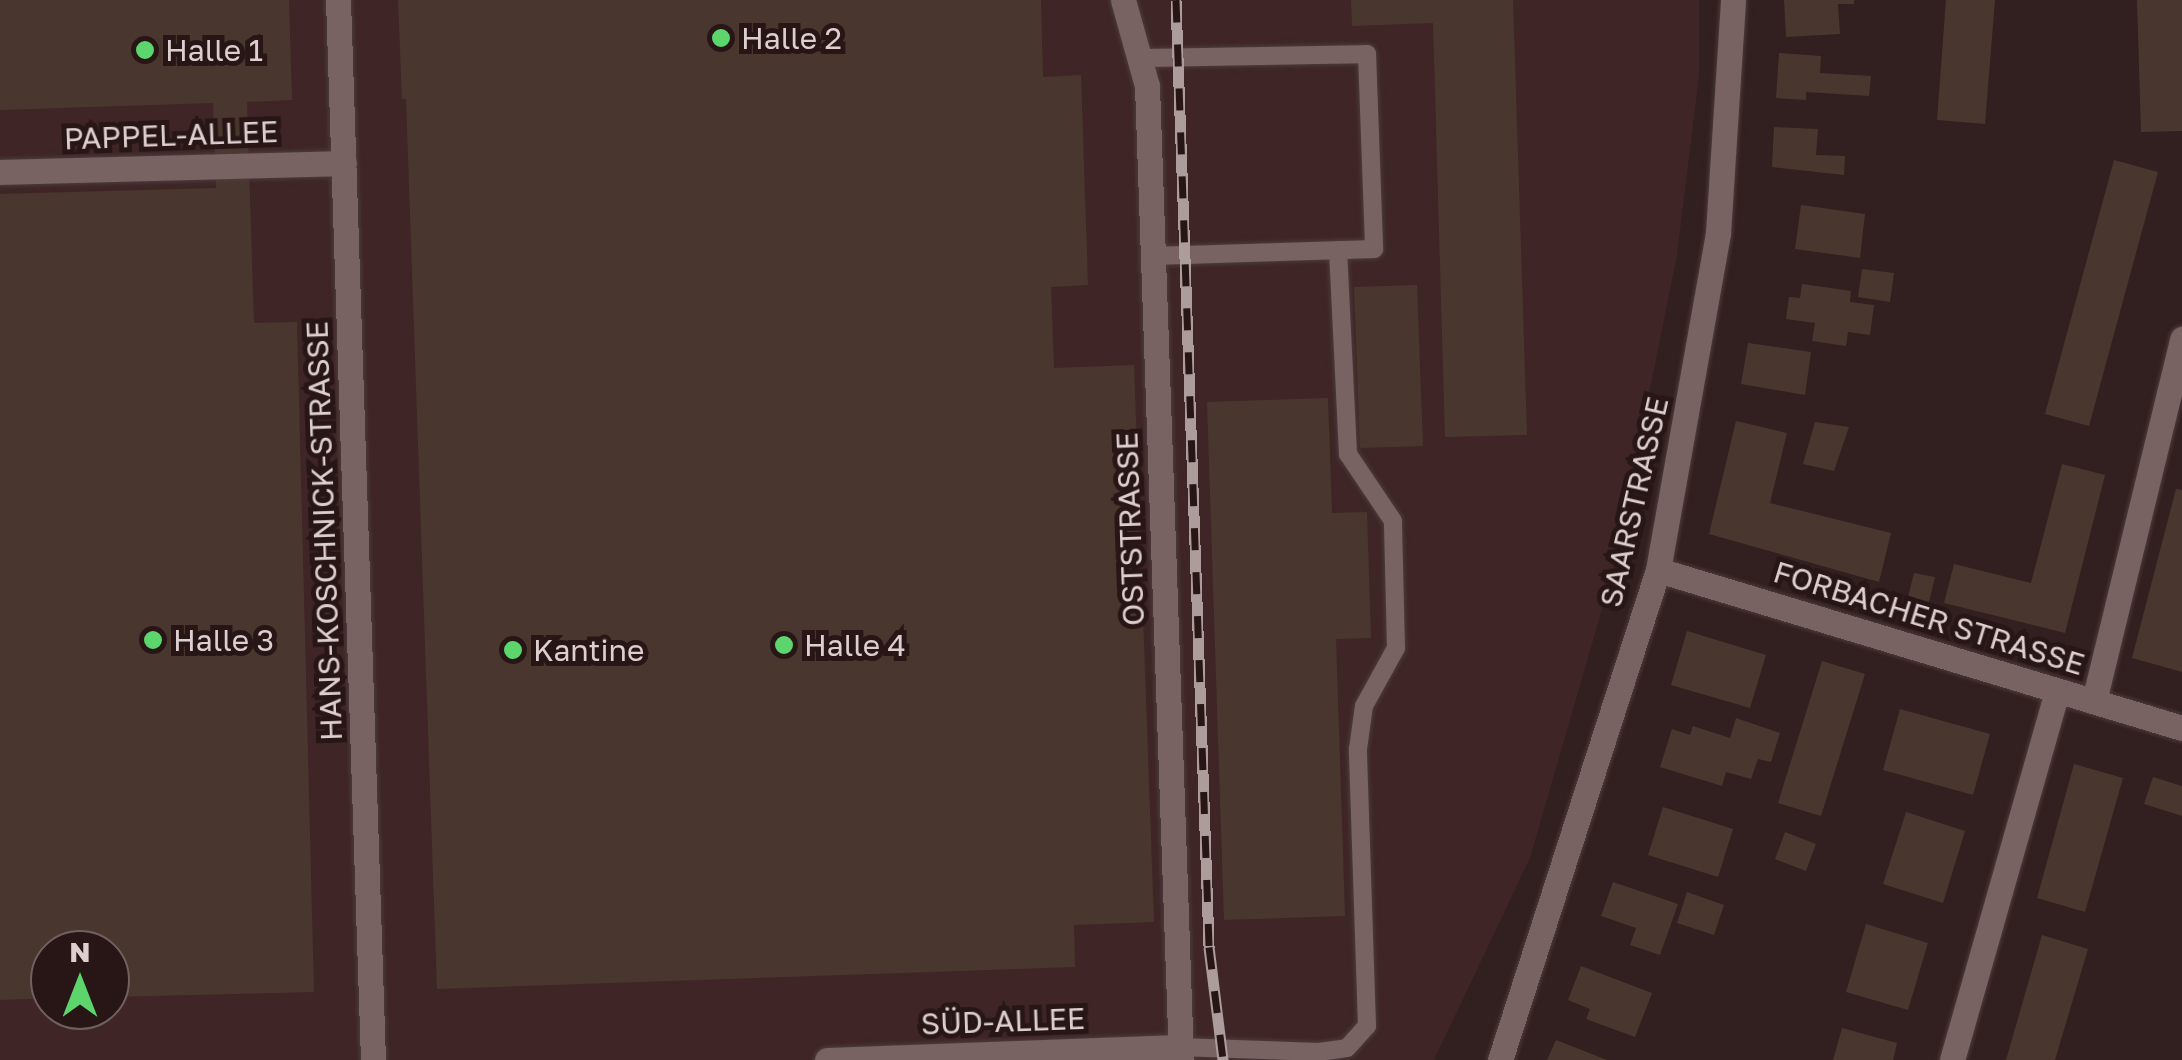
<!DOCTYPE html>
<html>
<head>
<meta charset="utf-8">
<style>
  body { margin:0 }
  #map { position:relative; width:2182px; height:1060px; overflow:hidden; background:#321f1f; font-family:"Golos Text",sans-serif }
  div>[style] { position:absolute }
  .built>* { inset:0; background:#3f2526 }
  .building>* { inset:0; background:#49372f }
  .roads { filter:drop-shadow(0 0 2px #4c3c3c) drop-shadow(0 0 2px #4c3c3c) }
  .lane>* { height:18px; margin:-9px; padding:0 9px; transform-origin:9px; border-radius:9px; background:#796262 }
  .street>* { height:25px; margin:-12.5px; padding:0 12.5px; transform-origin:12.5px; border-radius:12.5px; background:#796262 }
  .rail>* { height:11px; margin-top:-5.5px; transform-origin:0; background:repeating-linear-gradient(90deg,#281616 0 22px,#ac9c9c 0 44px); box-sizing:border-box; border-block:2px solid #ac9c9c }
  .dots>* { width:28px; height:28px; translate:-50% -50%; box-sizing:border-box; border:5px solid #281616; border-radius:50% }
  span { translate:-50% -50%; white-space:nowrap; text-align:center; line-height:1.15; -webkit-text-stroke:10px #281616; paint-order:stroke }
  .poi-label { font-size:30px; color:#ddcfcf }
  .left { translate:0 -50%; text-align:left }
  .street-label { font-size:30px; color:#ddcfcf }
  .north { position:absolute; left:30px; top:930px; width:100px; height:100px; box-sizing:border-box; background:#281616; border:2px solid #706060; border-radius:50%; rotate:0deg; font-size:28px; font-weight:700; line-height:40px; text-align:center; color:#ddcfcf }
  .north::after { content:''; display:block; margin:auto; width:35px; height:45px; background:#5cd56d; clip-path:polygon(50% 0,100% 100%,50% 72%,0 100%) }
</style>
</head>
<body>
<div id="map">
  <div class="built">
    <i style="clip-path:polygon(evenodd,0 0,1699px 0,1699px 76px,1677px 255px,1614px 568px,1530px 858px,1434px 1060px,0 1060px,0 0,50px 950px,110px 950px,110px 1010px,50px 1010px,50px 950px)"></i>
  </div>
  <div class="building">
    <i style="clip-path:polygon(0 0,289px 0,292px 100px,247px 102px,254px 323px,297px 322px,314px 992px,110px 997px,110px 950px,50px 950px,50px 998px,0 1000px,0 194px,216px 188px,213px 103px,0 110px)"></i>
    <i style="clip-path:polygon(398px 0,1041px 0,1043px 77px,1081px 75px,1088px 285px,1051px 287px,1054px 368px,1134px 365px,1154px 922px,1074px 925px,1075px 967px,437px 989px,406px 99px,402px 99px)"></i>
    <i style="clip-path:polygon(1351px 0,1513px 0,1527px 435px,1445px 437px,1433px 23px,1352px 26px)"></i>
    <i style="clip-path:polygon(1784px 0,1854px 0,1854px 4px,1838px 4px,1840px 34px,1786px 37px)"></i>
    <i style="clip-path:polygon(1946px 0,1995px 0,1985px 124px,1937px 120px)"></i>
    <i style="clip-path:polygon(2137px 0,2182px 0,2182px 131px,2141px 132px)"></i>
    <i style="clip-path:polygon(1779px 53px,1821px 56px,1820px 73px,1871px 76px,1869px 96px,1806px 92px,1806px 100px,1776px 98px)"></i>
    <i style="clip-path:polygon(1774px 127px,1818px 129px,1816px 155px,1845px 156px,1844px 175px,1772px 167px)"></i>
    <i style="clip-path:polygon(2114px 160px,2158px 172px,2089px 426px,2045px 414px)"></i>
    <i style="clip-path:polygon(1801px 205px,1865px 214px,1860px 258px,1795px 249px)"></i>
    <i style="clip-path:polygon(1862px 269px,1894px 273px,1890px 302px,1858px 297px)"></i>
    <i style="clip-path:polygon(1802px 284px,1851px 291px,1850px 302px,1874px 305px,1870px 335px,1848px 332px,1846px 346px,1812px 341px,1815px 323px,1786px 319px,1789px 297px,1800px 298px)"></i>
    <i style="clip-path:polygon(1417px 285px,1423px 446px,1360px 448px,1354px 287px)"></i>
    <i style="clip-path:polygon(1748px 343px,1811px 352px,1805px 395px,1741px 384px)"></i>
    <i style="clip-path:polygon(1328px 398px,1332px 513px,1367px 512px,1371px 638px,1336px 639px,1345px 916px,1224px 920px,1207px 402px)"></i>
    <i style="clip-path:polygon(1736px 421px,1787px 433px,1770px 503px,1891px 533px,1879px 582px,1709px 534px)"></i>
    <i style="clip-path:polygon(1815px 422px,1849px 427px,1834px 471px,1803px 464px)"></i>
    <i style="clip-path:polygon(2062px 464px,2105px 475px,2065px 633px,1944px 603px,1954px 564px,2031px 583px)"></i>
    <i style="clip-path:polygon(2176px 489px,2182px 490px,2182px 672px,2132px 658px)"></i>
    <i style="clip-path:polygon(1914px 573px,1935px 577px,1929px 602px,1908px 597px)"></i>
    <i style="clip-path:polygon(1687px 631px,1766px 655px,1750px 708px,1671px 685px)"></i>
    <i style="clip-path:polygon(1822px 661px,1865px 674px,1821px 816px,1778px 803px)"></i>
    <i style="clip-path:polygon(1900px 709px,1990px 734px,1973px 795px,1883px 770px)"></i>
    <i style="clip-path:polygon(1736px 718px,1780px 733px,1771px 762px,1758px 759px,1751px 779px,1726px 772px,1722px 786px,1660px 767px,1672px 729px,1690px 735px,1693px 726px,1730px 738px)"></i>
    <i style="clip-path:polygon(2074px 764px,2123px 778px,2085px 912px,2037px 898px)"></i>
    <i style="clip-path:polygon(2153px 777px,2182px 786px,2182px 816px,2144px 804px)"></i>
    <i style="clip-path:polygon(1663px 807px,1733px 829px,1718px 877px,1648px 855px)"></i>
    <i style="clip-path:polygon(1906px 812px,1965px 831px,1943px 903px,1883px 884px)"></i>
    <i style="clip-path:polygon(1785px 832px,1816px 844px,1806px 871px,1775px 859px)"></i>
    <i style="clip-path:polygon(1613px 882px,1678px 904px,1660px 955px,1630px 945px,1636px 928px,1601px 916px)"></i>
    <i style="clip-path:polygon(1687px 892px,1724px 905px,1714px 935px,1677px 923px)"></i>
    <i style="clip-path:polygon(1866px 924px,1928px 943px,1908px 1010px,1846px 992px)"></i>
    <i style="clip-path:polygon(2042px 935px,2088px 949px,2055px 1060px,2006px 1060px)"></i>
    <i style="clip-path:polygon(1581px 966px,1652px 993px,1635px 1037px,1586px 1019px,1590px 1009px,1568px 1000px)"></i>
    <i style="clip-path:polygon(1842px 1028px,1897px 1043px,1893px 1060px,1833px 1060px)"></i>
    <i style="clip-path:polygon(1556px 1040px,1607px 1060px,1547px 1060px)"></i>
  </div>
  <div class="roads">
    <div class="lane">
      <i style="left:1141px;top:58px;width:226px;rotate:-1deg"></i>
      <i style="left:1367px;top:54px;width:195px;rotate:87.9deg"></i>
      <i style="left:1374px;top:249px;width:221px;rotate:178.2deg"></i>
      <i style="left:1180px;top:1047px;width:139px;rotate:2.1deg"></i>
      <i style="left:1319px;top:1052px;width:28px;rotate:-8deg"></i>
      <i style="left:1347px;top:1048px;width:30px;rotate:-48deg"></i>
      <i style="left:1367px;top:1026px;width:277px;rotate:-91.9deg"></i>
      <i style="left:1358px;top:749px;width:43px;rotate:-82.1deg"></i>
      <i style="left:1364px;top:706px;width:66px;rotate:-61.1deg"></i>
      <i style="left:1396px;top:648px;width:127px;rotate:-91.4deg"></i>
      <i style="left:1393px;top:521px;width:81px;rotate:-123.9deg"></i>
      <i style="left:1348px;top:454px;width:204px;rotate:-92.8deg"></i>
    </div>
    <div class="street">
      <i style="left:338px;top:0;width:1061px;rotate:88.11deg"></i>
      <i style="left:1123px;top:0;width:89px;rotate:74.4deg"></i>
      <i style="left:1147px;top:86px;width:975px;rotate:88deg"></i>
      <i style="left:0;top:172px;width:344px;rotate:-1.5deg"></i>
      <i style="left:1658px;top:570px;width:547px;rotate:16.78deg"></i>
      <i style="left:2094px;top:701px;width:373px;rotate:-76.3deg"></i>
      <i style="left:827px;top:1060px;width:353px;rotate:-2.1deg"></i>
      <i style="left:1500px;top:1060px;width:515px;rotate:-72.13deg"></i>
      <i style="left:1658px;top:570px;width:342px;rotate:-79.9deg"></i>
      <i style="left:1718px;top:233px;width:233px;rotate:-86.3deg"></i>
      <i style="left:1952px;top:1060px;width:384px;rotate:-74.1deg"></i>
    </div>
  </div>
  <div class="rail">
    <i style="left:1176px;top:0;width:948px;rotate:88deg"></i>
    <i style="left:1209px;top:947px;width:114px;rotate:82.9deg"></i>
  </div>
  <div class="dots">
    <i style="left:721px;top:38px;background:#5cd56d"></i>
    <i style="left:145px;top:50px;background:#5cd56d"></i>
    <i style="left:153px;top:640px;background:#5cd56d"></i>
    <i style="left:784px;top:645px;background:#5cd56d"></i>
    <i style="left:513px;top:650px;background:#5cd56d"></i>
  </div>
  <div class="poi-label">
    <span class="left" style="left:741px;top:38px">Halle 2</span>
    <span class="left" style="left:165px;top:50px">Halle 1</span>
    <span class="left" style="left:173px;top:640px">Halle 3</span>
    <span class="left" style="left:804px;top:645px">Halle 4</span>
    <span class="left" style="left:533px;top:650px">Kantine</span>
  </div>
  <div class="street-label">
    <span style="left:171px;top:135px;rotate:-2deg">PAPPEL-ALLEE</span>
    <span style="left:1634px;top:502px;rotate:-77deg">SAARSTRASSE</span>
    <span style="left:1130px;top:529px;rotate:-92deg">OSTSTRASSE</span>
    <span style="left:324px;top:531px;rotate:-92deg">HANS-KOSCHNICK-STRASSE</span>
    <span style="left:1929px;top:618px;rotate:17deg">FORBACHER STRASSE</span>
    <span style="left:1003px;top:1021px;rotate:-2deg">SÜD-ALLEE</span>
  </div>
  <div class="north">N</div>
</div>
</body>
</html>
